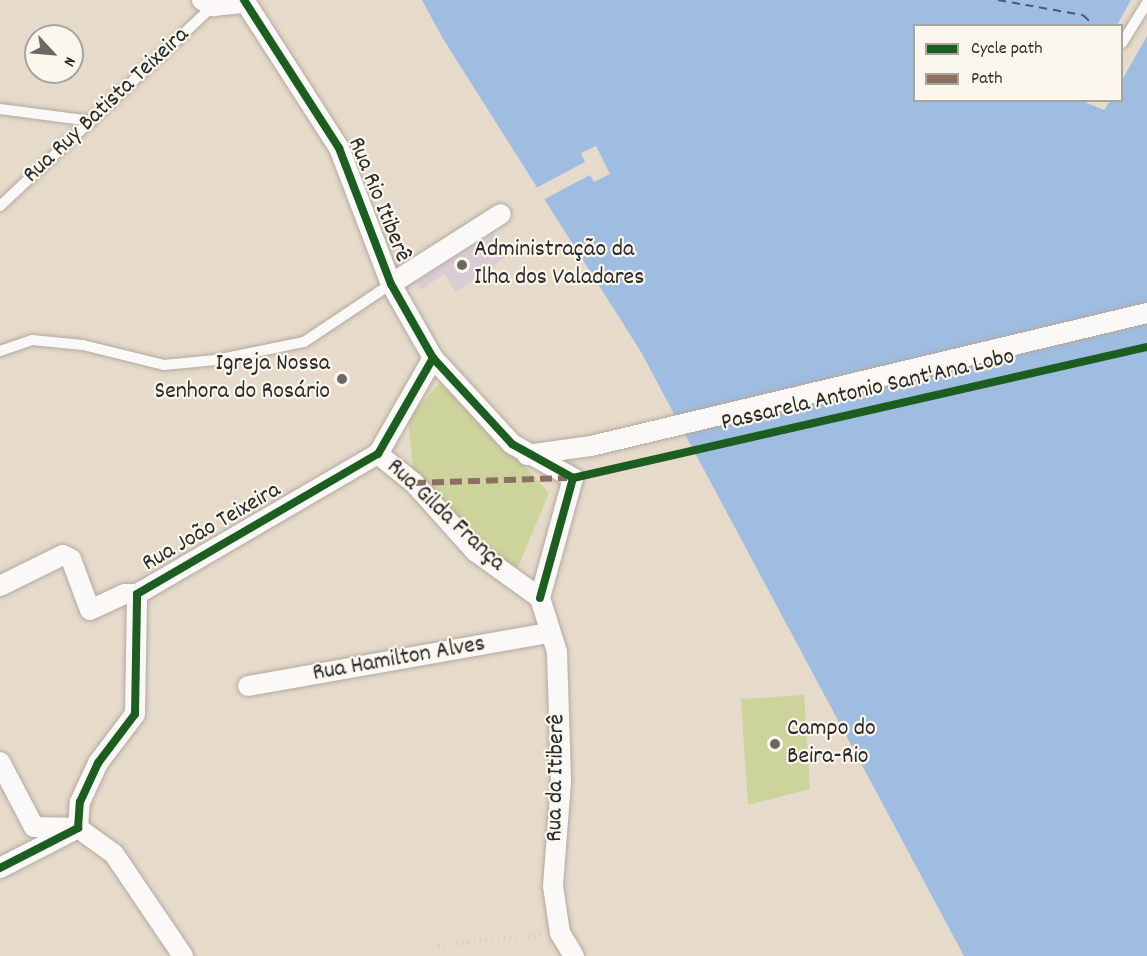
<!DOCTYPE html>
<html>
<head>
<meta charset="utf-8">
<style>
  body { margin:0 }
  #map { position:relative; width:1147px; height:956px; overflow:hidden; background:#e6daca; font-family:Dekko,sans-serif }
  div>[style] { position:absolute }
  .green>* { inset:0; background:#ccd49b }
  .water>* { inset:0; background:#9fbde1 }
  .pier>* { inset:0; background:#e6daca }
  .ferry>* { height:1.5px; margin-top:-0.75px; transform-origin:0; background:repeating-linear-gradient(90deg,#495a6e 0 8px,transparent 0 14px) }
  .building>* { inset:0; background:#d9cdd3 }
  .path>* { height:4px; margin-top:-2px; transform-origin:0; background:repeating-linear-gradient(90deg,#d2cfcb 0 1.5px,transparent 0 6px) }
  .roads { filter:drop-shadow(0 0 2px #b1aaa0) drop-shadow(0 0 2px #b1aaa0) }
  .lane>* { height:10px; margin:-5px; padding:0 5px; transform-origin:5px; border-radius:5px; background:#fbf9f7 }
  .street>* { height:20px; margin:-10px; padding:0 10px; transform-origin:10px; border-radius:10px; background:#fbf9f7 }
  .quiet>* { height:6px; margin-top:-3px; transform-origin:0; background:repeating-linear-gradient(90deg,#8d6e63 0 12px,transparent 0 18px) }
  .cycleway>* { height:8px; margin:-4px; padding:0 4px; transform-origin:4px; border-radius:4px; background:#1b5e20 }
  .dots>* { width:16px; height:16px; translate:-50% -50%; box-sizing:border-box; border:3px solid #fbf7ec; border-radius:50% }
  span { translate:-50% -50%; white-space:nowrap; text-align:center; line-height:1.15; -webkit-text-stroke:4.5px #fbf7ec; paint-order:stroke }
  .street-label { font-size:24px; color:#2b2b2b }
  .poi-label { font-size:24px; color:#2b2b2b }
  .left { translate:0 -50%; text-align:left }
  .right { translate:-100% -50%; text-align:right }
  .legend { position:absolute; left:913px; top:24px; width:210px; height:78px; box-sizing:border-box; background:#fbf7ec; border:2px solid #a8a59f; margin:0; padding:8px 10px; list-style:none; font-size:18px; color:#2b2b2b }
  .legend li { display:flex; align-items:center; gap:12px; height:30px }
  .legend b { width:30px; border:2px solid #a8a59f }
  .north { position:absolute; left:24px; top:24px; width:60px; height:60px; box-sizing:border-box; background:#fbf7ec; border:2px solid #a8a59f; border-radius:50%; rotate:116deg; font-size:16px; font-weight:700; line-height:24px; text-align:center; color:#2b2b2b }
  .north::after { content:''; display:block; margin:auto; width:21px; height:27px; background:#6c6863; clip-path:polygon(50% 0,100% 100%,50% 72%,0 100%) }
</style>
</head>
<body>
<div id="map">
  <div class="green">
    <i style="clip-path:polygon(440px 383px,472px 406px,549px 493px,518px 567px,497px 564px,457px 529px,413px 468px,408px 417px)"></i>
    <i style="clip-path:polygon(804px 695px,810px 789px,748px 805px,741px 699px)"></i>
  </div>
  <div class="water">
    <i style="clip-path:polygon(evenodd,422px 0,1147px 0,1147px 956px,964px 956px,641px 352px,442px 37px,422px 0,914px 26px,1122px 26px,1122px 100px,914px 100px,914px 26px)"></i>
  </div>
  <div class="pier">
    <i style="clip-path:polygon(1131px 0,1147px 0,1147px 36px,1122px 80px,1122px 26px,1117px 25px)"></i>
    <i style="clip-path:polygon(1082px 101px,1110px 101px,1104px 110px)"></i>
    <i style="clip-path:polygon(596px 146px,610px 174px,594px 182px,590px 175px,541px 201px,534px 189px,585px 162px,581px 153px)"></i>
  </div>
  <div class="ferry">
    <i style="left:998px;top:0;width:86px;rotate:10deg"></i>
    <i style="left:1083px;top:15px;width:16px;rotate:43deg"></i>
  </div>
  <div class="building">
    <i style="clip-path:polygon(493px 233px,508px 255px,456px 292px,444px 274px,421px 290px,416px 282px)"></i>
  </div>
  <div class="path">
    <i style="left:592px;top:474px;width:569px;rotate:-12.89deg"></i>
    <i style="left:438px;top:945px;width:104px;rotate:-5.5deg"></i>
  </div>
  <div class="roads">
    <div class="lane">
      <i style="left:1122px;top:43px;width:47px;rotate:-58deg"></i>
      <i style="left:0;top:109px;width:92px;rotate:7.5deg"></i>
      <i style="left:0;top:206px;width:292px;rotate:-43.2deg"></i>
      <i style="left:0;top:351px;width:34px;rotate:-19deg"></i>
      <i style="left:32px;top:340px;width:51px;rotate:5.6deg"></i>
      <i style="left:83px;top:345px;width:83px;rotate:13.9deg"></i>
      <i style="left:164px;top:365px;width:52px;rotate:-5.5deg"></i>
      <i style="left:216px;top:360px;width:90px;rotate:-11.6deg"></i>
      <i style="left:304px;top:342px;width:105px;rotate:-33.7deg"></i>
    </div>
    <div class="street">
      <i style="left:202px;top:0;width:13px;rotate:29deg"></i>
      <i style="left:213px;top:6px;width:31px;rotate:-6deg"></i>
      <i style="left:244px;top:0;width:176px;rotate:57.3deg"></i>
      <i style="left:339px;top:148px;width:146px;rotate:69.1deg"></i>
      <i style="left:391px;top:284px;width:85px;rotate:60.4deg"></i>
      <i style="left:433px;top:358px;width:117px;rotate:47.4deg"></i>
      <i style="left:512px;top:444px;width:70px;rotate:29.1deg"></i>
      <i style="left:573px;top:478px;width:124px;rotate:105.4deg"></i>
      <i style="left:391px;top:284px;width:130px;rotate:-32.5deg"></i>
      <i style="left:378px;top:454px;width:46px;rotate:38.9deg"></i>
      <i style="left:414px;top:483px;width:93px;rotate:48.1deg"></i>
      <i style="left:476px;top:552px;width:79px;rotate:35.7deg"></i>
      <i style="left:527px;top:455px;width:65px;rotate:-8deg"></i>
      <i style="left:591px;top:446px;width:572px;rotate:-13.45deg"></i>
      <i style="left:0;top:586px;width:70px;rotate:-26.2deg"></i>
      <i style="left:63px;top:555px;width:9px;rotate:27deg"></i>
      <i style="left:71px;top:559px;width:54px;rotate:69.6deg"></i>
      <i style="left:90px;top:610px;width:38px;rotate:-25deg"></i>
      <i style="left:125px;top:594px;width:12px"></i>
      <i style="left:540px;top:598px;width:57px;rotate:72.5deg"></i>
      <i style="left:557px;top:652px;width:130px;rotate:88.2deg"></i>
      <i style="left:561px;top:782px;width:104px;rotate:94.4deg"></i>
      <i style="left:553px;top:886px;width:48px;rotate:81.5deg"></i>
      <i style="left:560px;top:933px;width:27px;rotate:59deg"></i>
      <i style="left:248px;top:686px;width:307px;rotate:-10deg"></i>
      <i style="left:0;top:762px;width:73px;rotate:62.4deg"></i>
      <i style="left:34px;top:827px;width:44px;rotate:1.3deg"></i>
      <i style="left:78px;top:828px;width:44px;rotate:35.8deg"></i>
      <i style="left:114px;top:854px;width:123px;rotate:55.9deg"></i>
      <i style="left:0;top:868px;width:88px;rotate:-27.1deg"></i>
      <i style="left:78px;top:828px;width:26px;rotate:-86deg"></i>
      <i style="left:80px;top:802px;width:43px;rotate:-65.2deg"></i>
      <i style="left:98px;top:763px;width:61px;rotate:-52.9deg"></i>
      <i style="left:135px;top:714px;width:120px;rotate:-89deg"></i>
      <i style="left:137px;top:594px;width:279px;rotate:-30.2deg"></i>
      <i style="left:378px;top:454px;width:111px;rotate:-60.2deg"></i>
    </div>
  </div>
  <div class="quiet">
    <i style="left:414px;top:483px;width:153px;rotate:-1.9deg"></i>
  </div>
  <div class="cycleway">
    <i style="left:244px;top:0;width:176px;rotate:57.3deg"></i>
    <i style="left:339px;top:148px;width:146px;rotate:69.1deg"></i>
    <i style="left:391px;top:284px;width:85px;rotate:60.4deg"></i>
    <i style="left:433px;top:358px;width:117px;rotate:47.4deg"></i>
    <i style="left:512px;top:444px;width:70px;rotate:29.1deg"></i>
    <i style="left:573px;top:478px;width:589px;rotate:-12.86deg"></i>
    <i style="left:540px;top:598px;width:124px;rotate:-74.6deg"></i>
    <i style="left:0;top:868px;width:88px;rotate:-27.1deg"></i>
    <i style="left:78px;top:828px;width:26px;rotate:-86deg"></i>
    <i style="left:80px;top:802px;width:43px;rotate:-65.2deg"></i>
    <i style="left:98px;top:763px;width:61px;rotate:-52.9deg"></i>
    <i style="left:135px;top:714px;width:120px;rotate:-89deg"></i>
    <i style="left:137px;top:594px;width:279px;rotate:-30.2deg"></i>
    <i style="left:378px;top:454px;width:111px;rotate:-60.2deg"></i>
  </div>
  <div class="dots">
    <i style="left:462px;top:265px;background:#6c6863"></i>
    <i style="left:342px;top:379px;background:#6c6863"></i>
    <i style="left:775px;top:744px;background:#6c6863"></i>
  </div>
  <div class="street-label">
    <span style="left:107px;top:106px;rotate:-43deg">Rua Ruy Batista Teixeira</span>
    <span style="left:378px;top:200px;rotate:68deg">Rua Rio Itiberê</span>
    <span style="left:868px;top:391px;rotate:-13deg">Passarela Antonio Sant'Ana Lobo</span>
    <span style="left:445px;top:516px;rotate:43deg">Rua Gilda França</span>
    <span style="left:212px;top:528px;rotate:-30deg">Rua João Teixeira</span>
    <span style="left:399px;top:660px;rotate:-10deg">Rua Hamilton Alves</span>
    <span style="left:557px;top:778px;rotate:-89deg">Rua da Itiberê</span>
  </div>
  <div class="poi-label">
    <span class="left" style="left:474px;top:265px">Administração da<br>Ilha dos Valadares</span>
    <span class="right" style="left:330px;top:379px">Igreja Nossa<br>Senhora do Rosário</span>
    <span class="left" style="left:787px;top:744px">Campo do<br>Beira-Rio</span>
  </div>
  <ul class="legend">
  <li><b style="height:8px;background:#1b5e20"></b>Cycle path</li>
  <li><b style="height:8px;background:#8d6e63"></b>Path</li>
  </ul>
  <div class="north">N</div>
</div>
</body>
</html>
